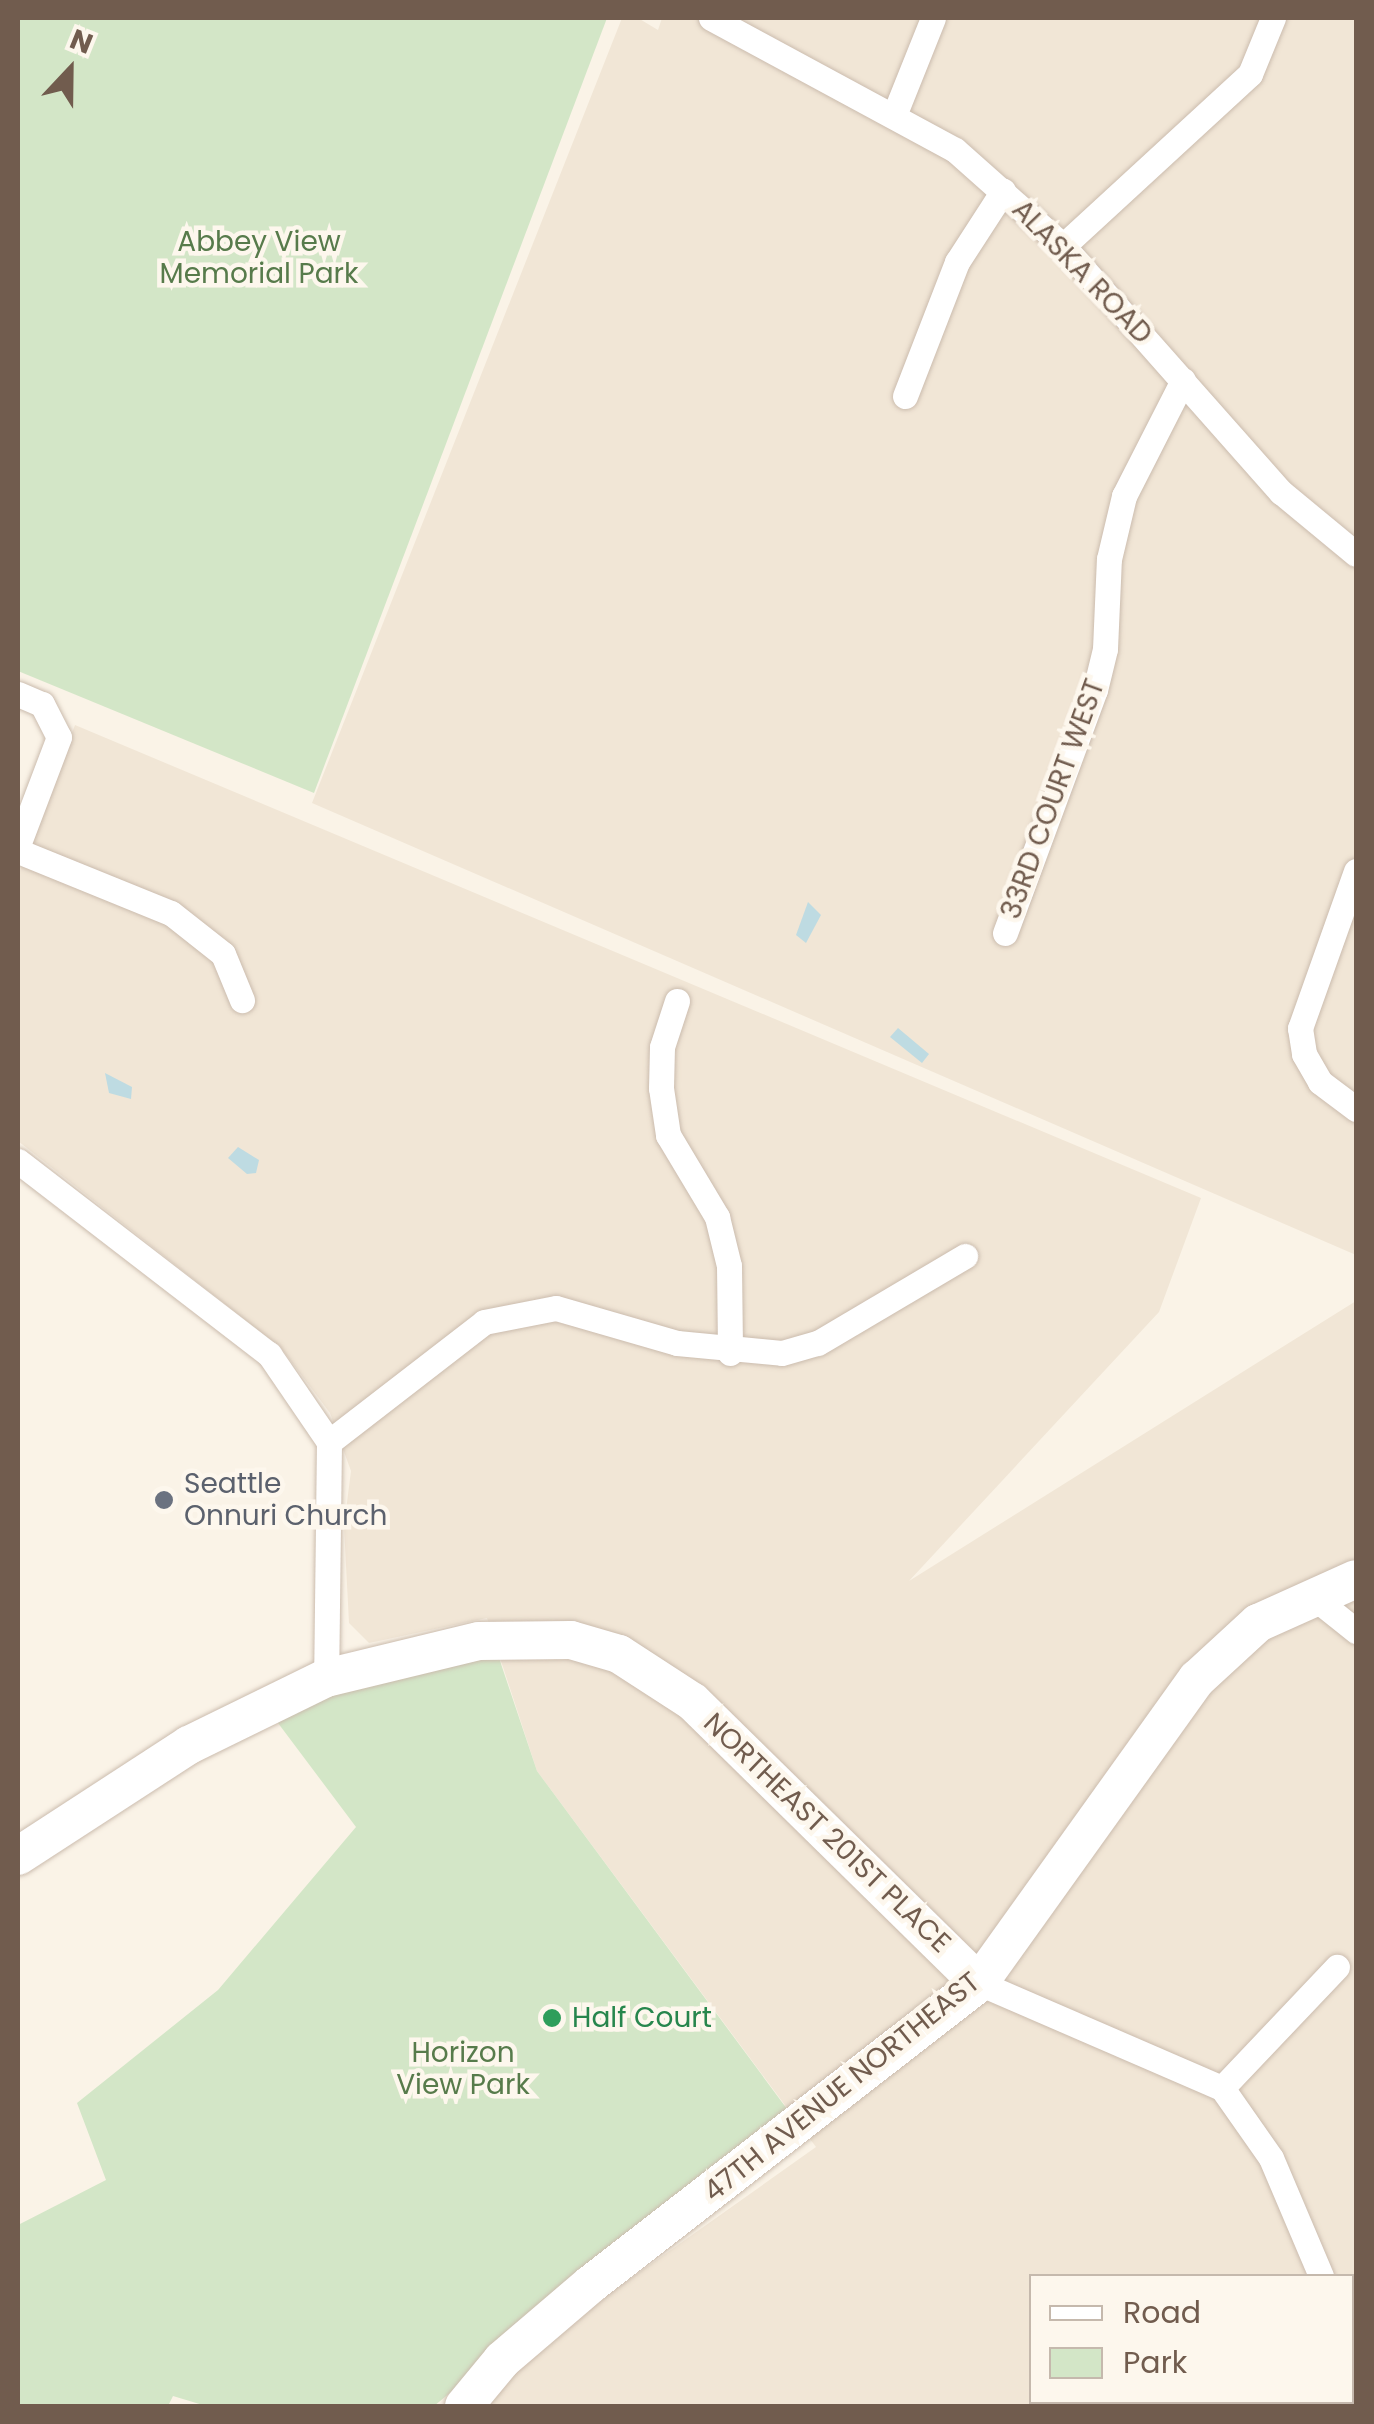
<!DOCTYPE html>
<html>
<head>
<meta charset="utf-8">
<style>
  body { margin:0 }
  #map { position:relative; width:1374px; height:2424px; overflow:hidden; background:#faf3e7; font-family:Poppins,sans-serif }
  div>[style] { position:absolute }
  .residential>* { inset:0; background:#f1e6d6 }
  .green>* { inset:0; background:#d3e6c7 }
  .water>* { inset:0; background:#bedbe2 }
  .roads { filter:drop-shadow(0 0 2px #cbbcae) drop-shadow(0 0 2px #cbbcae) }
  .street>* { height:25px; margin:-12.5px; padding:0 12.5px; transform-origin:12.5px; border-radius:12.5px; background:#fff }
  .secondary>* { height:38px; margin:-19px; padding:0 19px; transform-origin:19px; border-radius:19px; background:#fff }
  .dots>* { width:28px; height:28px; translate:-50% -50%; box-sizing:border-box; border:5px solid #fdf7ed; border-radius:50% }
  span { translate:-50% -50%; white-space:nowrap; text-align:center; line-height:1.15; -webkit-text-stroke:9px #fdf7ed; paint-order:stroke }
  .park-label { font-size:28px; color:#577b4b }
  .street-label { font-size:28px; color:#715c4e }
  .worship-label { font-size:28px; color:#5b616d }
  .left { translate:0 -50%; text-align:left }
  .leisure-label { font-size:28px; color:#27864d }
  .frame { position:absolute; inset:0; border:20px solid #715c4e; pointer-events:none }
  .legend { position:absolute; left:1029px; top:2274px; width:325px; height:130px; box-sizing:border-box; background:#fdf7ed; border:2px solid #c5b9ad; margin:0; padding:12px 18px; list-style:none; font-size:30px; color:#715c4e }
  .legend li { display:flex; align-items:center; gap:20px; height:50px }
  .legend b { width:50px; border:2px solid #c5b9ad }
  .north { position:absolute; left:20px; top:20px; width:100px; height:100px; -webkit-text-stroke:8px #fdf7ed; paint-order:stroke; rotate:22deg; font-size:28px; font-weight:700; line-height:40px; text-align:center; color:#715c4e }
  .north::after { content:''; display:block; margin:auto; width:35px; height:45px; background:#715c4e; clip-path:polygon(50% 0,100% 100%,50% 72%,0 100%) }
</style>
</head>
<body>
<div id="map">
  <div class="residential">
    <i style="clip-path:polygon(622px 18px,638px 18px,658px 30px,662px 18px,1356px 18px,1356px 1255px,312px 803px)"></i>
    <i style="clip-path:polygon(evenodd,75px 725px,1201px 1198px,1159px 1312px,909px 1581px,1356px 1301px,1356px 2406px,482px 2406px,520px 2357px,816px 2147px,537px 1771px,487px 1618px,369px 1643px,349px 1623px,344px 1526px,351px 1471px,330px 1413px,281px 1348px,18px 1141px,18px 876px,75px 725px,1032px 2276px,1352px 2276px,1352px 2402px,1032px 2402px,1032px 2276px)"></i>
  </div>
  <div class="green">
    <i style="clip-path:polygon(18px 18px,607px 18px,314px 793px,18px 671px)"></i>
    <i style="clip-path:polygon(496px 1649px,537px 1771px,790px 2113px,434px 2406px,206px 2406px,173px 2396px,168px 2406px,18px 2406px,18px 2225px,106px 2180px,77px 2103px,218px 1990px,356px 1827px,272px 1715px,362px 1669px)"></i>
  </div>
  <div class="water">
    <i style="clip-path:polygon(808px 902px,821px 915px,806px 943px,796px 935px)"></i>
    <i style="clip-path:polygon(898px 1028px,929px 1054px,922px 1063px,890px 1037px)"></i>
    <i style="clip-path:polygon(105px 1073px,132px 1087px,131px 1099px,109px 1093px)"></i>
    <i style="clip-path:polygon(238px 1147px,259px 1160px,256px 1173px,247px 1174px,228px 1158px)"></i>
  </div>
  <div class="roads">
    <div class="street">
      <i style="left:711px;top:18px;width:277px;rotate:28.4deg"></i>
      <i style="left:955px;top:150px;width:144px;rotate:41.6deg"></i>
      <i style="left:1063px;top:246px;width:329px;rotate:48.5deg"></i>
      <i style="left:1281px;top:492px;width:97px;rotate:39.6deg"></i>
      <i style="left:895px;top:113px;width:102px;rotate:-68.2deg"></i>
      <i style="left:1063px;top:246px;width:254px;rotate:-42.6deg"></i>
      <i style="left:1250px;top:74px;width:61px;rotate:-67.7deg"></i>
      <i style="left:905px;top:396px;width:144px;rotate:-68.8deg"></i>
      <i style="left:957px;top:262px;width:85px;rotate:-57.1deg"></i>
      <i style="left:18px;top:694px;width:26px;rotate:23deg"></i>
      <i style="left:42px;top:704px;width:37px;rotate:63deg"></i>
      <i style="left:59px;top:737px;width:116px;rotate:110.8deg"></i>
      <i style="left:18px;top:851px;width:165px;rotate:22.1deg"></i>
      <i style="left:171px;top:913px;width:66px;rotate:38.3deg"></i>
      <i style="left:223px;top:954px;width:50px;rotate:67.6deg"></i>
      <i style="left:1356px;top:871px;width:167px;rotate:109.6deg"></i>
      <i style="left:1300px;top:1028px;width:26px;rotate:81deg"></i>
      <i style="left:1304px;top:1054px;width:32px;rotate:60deg"></i>
      <i style="left:1320px;top:1082px;width:45px;rotate:36.9deg"></i>
      <i style="left:1005px;top:933px;width:259px;rotate:-69.7deg"></i>
      <i style="left:1095px;top:690px;width:42px;rotate:-76.3deg"></i>
      <i style="left:1105px;top:649px;width:90px;rotate:-87.5deg"></i>
      <i style="left:1109px;top:559px;width:65px;rotate:-76.6deg"></i>
      <i style="left:1124px;top:496px;width:130px;rotate:-63deg"></i>
      <i style="left:677px;top:1001px;width:48px;rotate:108.1deg"></i>
      <i style="left:662px;top:1047px;width:41px;rotate:91.4deg"></i>
      <i style="left:661px;top:1088px;width:48px;rotate:81.5deg"></i>
      <i style="left:668px;top:1135px;width:96px;rotate:59.1deg"></i>
      <i style="left:717px;top:1217px;width:50px;rotate:76.2deg"></i>
      <i style="left:729px;top:1266px;width:87px;rotate:89.3deg"></i>
      <i style="left:18px;top:1161px;width:317px;rotate:37.6deg"></i>
      <i style="left:269px;top:1354px;width:107px;rotate:55.7deg"></i>
      <i style="left:329px;top:1442px;width:236px;rotate:90.7deg"></i>
      <i style="left:329px;top:1442px;width:196px;rotate:-37.7deg"></i>
      <i style="left:484px;top:1322px;width:73px;rotate:-11deg"></i>
      <i style="left:556px;top:1308px;width:126px;rotate:16.1deg"></i>
      <i style="left:677px;top:1343px;width:105px;rotate:5.4deg"></i>
      <i style="left:782px;top:1353px;width:37px;rotate:-16deg"></i>
      <i style="left:818px;top:1343px;width:171px;rotate:-30.6deg"></i>
      <i style="left:1311px;top:1595px;width:58px;rotate:38.7deg"></i>
      <i style="left:979px;top:1983px;width:265px;rotate:23.4deg"></i>
      <i style="left:1222px;top:2088px;width:85px;rotate:55deg"></i>
      <i style="left:1271px;top:2158px;width:128px;rotate:67deg"></i>
      <i style="left:1222px;top:2088px;width:167px;rotate:-46.5deg"></i>
      <i style="left:1352px;top:2350px;width:13px;rotate:72deg"></i>
    </div>
    <div class="secondary">
      <i style="left:18px;top:1856px;width:204px;rotate:-33deg"></i>
      <i style="left:189px;top:1745px;width:153px;rotate:-26.1deg"></i>
      <i style="left:326px;top:1678px;width:157px;rotate:-13.6deg"></i>
      <i style="left:479px;top:1641px;width:92px;rotate:-0.6deg"></i>
      <i style="left:571px;top:1640px;width:50px;rotate:16.3deg"></i>
      <i style="left:619px;top:1654px;width:88px;rotate:33deg"></i>
      <i style="left:693px;top:1702px;width:401px;rotate:44.5deg"></i>
      <i style="left:464px;top:2406px;width:60px;rotate:-50.4deg"></i>
      <i style="left:502px;top:2360px;width:117px;rotate:-40.5deg"></i>
      <i style="left:591px;top:2284px;width:491px;rotate:-37.8deg"></i>
      <i style="left:979px;top:1983px;width:374px;rotate:-54.4deg"></i>
      <i style="left:1197px;top:1679px;width:83px;rotate:-42.6deg"></i>
      <i style="left:1258px;top:1623px;width:107px;rotate:-24.2deg"></i>
    </div>
  </div>
  <div class="dots">
    <i style="left:164px;top:1500px;background:#6b7280"></i>
    <i style="left:552px;top:2018px;background:#2e9e5b"></i>
  </div>
  <div class="park-label">
    <span style="left:259px;top:258px">Abbey View<br>Memorial Park</span>
    <span style="left:463px;top:2069px">Horizon<br>View Park</span>
  </div>
  <div class="street-label">
    <span style="left:1082px;top:272px;rotate:46deg">ALASKA ROAD</span>
    <span style="left:1053px;top:799px;rotate:-70deg">33RD COURT WEST</span>
    <span style="left:827px;top:1833px;rotate:44deg">NORTHEAST 201ST PLACE</span>
    <span style="left:842px;top:2087px;rotate:-39deg">47TH AVENUE NORTHEAST</span>
  </div>
  <div class="worship-label">
    <span class="left" style="left:184px;top:1500px">Seattle<br>Onnuri Church</span>
  </div>
  <div class="leisure-label">
    <span class="left" style="left:572px;top:2018px">Half Court</span>
  </div>
  <div class="frame"></div>
  <ul class="legend">
  <li><b style="height:12px;background:#fff"></b>Road</li>
  <li><b style="height:28px;background:#d3e6c7"></b>Park</li>
  </ul>
  <div class="north">N</div>
</div>
</body>
</html>
